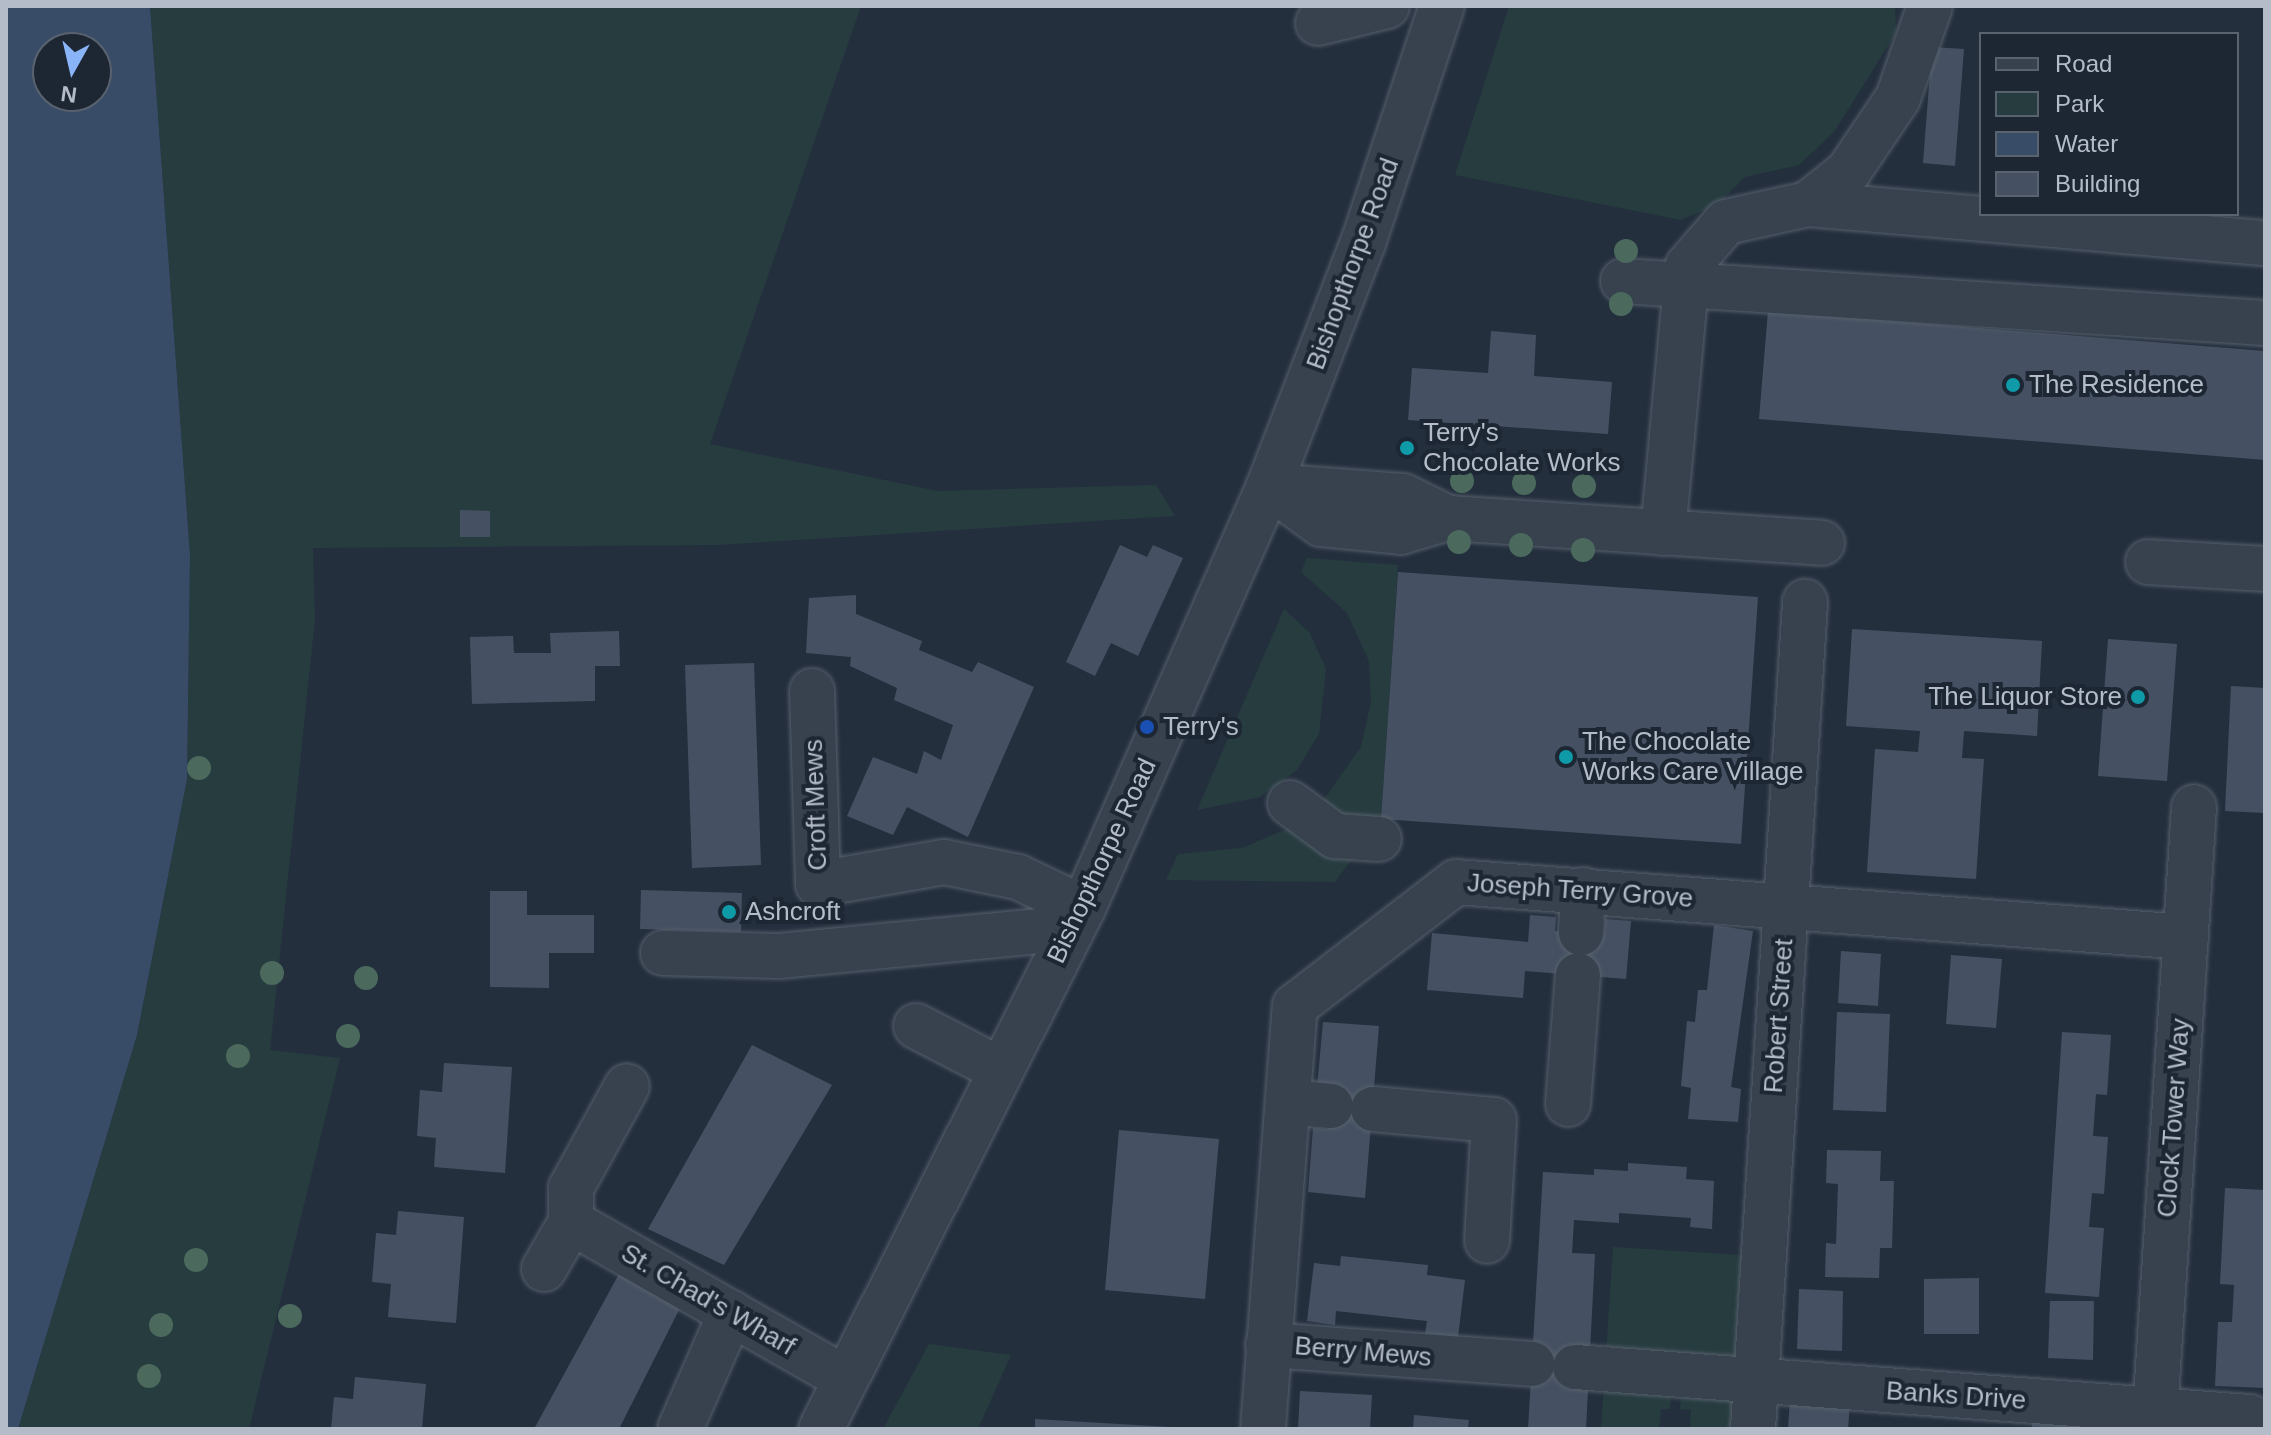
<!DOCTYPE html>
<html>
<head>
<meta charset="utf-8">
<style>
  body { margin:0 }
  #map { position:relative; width:2271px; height:1435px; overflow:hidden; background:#242f3e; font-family:Arial,sans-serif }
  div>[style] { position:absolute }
  .green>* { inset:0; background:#263c3f }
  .water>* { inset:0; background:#394c67 }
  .building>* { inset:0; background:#455162 }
  .roads { filter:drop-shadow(0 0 2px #565f6c) drop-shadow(0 0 2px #565f6c) }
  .minor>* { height:44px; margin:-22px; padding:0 22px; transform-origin:22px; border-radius:22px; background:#38414e }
  .trees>* { width:24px; height:24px; margin:-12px; border-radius:50%; background:#4b6a5d }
  .dots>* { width:22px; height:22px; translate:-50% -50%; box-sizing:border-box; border:4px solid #1d2633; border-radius:50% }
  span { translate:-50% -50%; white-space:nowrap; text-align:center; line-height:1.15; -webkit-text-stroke:8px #1d2633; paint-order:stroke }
  .street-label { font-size:26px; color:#b4bcc9 }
  .poi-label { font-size:26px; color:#b4bcc9 }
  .left { translate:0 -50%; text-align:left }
  .right { translate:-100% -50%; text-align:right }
  .frame { position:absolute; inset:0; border:8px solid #b4bcc9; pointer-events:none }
  .legend { position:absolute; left:1979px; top:32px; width:260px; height:184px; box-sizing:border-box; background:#1d2633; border:2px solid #59626f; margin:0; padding:10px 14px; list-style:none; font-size:24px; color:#b4bcc9 }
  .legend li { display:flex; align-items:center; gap:16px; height:40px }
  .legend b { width:40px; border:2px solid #59626f }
  .north { position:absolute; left:32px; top:32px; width:80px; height:80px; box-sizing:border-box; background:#1d2633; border:2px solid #59626f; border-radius:50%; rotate:188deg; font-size:22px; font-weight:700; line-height:32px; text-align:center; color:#b4bcc9 }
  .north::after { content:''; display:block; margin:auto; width:28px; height:36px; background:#8ab4f8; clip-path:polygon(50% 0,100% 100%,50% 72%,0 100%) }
</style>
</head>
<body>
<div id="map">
  <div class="green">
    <i style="clip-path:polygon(150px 6px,861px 6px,710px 444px,938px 491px,1156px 485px,1175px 516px,718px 545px,313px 548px,315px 619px,270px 1050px,340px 1058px,249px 1429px,18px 1429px,137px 1035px,187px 779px,190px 555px)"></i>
    <i style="clip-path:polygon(1509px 6px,1895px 6px,1896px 33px,1834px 132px,1799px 165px,1745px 177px,1717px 205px,1681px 220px,1455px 175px)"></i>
    <i style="clip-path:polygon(1307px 558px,1398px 565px,1381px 819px,1335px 882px,1166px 880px,1178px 854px,1242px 848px,1284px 830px,1324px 799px,1361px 747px,1371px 702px,1369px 661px,1347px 613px,1301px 572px)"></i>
    <i style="clip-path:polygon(1284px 609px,1310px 633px,1326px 669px,1319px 734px,1297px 770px,1260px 797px,1197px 810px)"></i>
    <i style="clip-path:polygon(1613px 1247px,1742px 1255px,1731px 1429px,1690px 1429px,1691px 1410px,1680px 1409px,1683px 1376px,1673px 1376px,1670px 1409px,1661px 1409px,1659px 1429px,1601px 1429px)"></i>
    <i style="clip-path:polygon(929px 1344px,1011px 1355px,978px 1429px,883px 1429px)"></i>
  </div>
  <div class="water">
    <i style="clip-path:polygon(evenodd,6px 6px,150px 6px,190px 555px,187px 779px,137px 1035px,18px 1429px,6px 1429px,6px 6px,48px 48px,96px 48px,96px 96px,48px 96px,48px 48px)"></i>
  </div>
  <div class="building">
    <i style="clip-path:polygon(1932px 47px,1964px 49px,1955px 166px,1923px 163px)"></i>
    <i style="clip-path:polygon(1768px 311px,2265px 351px,2265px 460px,1759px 419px)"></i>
    <i style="clip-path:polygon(1491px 331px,1536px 335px,1534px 376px,1612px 382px,1608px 434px,1408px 420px,1412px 368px,1488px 373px)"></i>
    <i style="clip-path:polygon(460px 510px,490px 511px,490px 537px,460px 537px)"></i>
    <i style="clip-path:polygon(1120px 545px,1147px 557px,1153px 545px,1183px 558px,1138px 656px,1111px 643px,1095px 676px,1066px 662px)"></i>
    <i style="clip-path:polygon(1398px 572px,1758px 597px,1741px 844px,1381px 819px)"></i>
    <i style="clip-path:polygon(856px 595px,856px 614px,922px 641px,919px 650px,972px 672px,978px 662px,1034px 687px,968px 837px,907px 807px,893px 835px,847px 816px,873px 757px,917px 774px,924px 751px,941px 760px,953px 725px,894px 700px,897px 688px,850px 666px,851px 657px,806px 653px,809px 598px)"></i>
    <i style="clip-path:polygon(1852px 629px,2042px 641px,2037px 736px,1964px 731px,1962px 758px,1984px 759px,1976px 879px,1867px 872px,1875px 749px,1918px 752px,1920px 731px,1846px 726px)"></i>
    <i style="clip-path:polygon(619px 631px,620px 666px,595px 666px,595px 701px,472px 704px,470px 637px,513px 636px,514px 653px,551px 653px,550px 633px)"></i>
    <i style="clip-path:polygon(2108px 639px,2177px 644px,2167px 781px,2098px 776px)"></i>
    <i style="clip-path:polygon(754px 663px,761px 865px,692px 868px,685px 665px)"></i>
    <i style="clip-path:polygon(2231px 686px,2265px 688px,2265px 813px,2225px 811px)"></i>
    <i style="clip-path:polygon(641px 890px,742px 893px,741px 932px,640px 929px)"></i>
    <i style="clip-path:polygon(490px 891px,527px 891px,527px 915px,594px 915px,594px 953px,549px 953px,549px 988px,490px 987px)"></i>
    <i style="clip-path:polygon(1530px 915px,1556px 917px,1555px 931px,1604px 935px,1605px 919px,1631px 921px,1626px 979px,1525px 971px,1523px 998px,1427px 990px,1432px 933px,1528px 942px)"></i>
    <i style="clip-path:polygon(1714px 925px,1753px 931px,1731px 1087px,1741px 1089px,1738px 1122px,1688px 1119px,1691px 1088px,1681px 1086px,1687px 1021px,1695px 1022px,1698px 990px,1707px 990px)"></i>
    <i style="clip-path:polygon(1841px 951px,1881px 954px,1878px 1006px,1838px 1003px)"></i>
    <i style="clip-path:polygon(1951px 955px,2002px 959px,1996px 1028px,1946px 1024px)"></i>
    <i style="clip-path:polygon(1837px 1012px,1890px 1014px,1886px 1112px,1833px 1110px)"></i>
    <i style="clip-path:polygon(1323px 1022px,1379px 1026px,1365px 1198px,1308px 1192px,1313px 1128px,1328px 1129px,1331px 1106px,1317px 1087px)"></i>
    <i style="clip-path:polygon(2062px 1032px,2111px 1035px,2107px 1095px,2096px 1094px,2093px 1136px,2108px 1137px,2104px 1194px,2092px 1193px,2089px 1227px,2104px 1228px,2099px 1297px,2045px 1293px)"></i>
    <i style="clip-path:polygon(752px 1045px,832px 1085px,724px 1265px,648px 1229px)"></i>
    <i style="clip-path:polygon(444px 1063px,512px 1067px,505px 1173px,434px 1167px,436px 1138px,417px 1136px,420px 1090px,442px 1092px)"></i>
    <i style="clip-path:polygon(1119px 1130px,1219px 1139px,1205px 1299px,1105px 1290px)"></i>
    <i style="clip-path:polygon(1827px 1150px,1881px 1151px,1880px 1181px,1894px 1181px,1892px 1248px,1880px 1248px,1879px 1278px,1825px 1277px,1826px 1243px,1836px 1244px,1838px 1184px,1826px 1183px)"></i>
    <i style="clip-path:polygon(1628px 1163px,1687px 1167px,1686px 1179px,1714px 1181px,1712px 1229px,1690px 1227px,1691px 1218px,1619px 1213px,1619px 1223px,1574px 1220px,1572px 1253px,1595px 1254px,1586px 1429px,1528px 1429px,1543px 1172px,1594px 1175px,1594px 1169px,1628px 1171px)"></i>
    <i style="clip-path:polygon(2225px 1188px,2265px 1190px,2265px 1388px,2215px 1386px,2218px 1322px,2232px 1322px,2234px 1285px,2220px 1284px)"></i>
    <i style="clip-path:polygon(398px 1211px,464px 1217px,456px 1323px,388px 1317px,391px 1284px,372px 1282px,376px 1233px,396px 1235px)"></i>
    <i style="clip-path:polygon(1341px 1256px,1428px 1265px,1427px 1275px,1465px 1280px,1458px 1337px,1425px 1334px,1427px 1321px,1336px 1311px,1335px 1325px,1307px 1321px,1314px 1263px,1340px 1266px)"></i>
    <i style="clip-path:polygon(619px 1274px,682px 1304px,619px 1429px,534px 1429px)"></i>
    <i style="clip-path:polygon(1979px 1278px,1979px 1334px,1924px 1334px,1924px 1279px)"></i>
    <i style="clip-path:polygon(1799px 1289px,1843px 1291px,1842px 1351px,1797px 1349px)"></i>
    <i style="clip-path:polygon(2050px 1301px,2094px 1301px,2093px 1360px,2048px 1358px)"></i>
    <i style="clip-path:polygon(355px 1377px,426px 1384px,422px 1429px,331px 1429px,334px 1397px,353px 1399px)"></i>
    <i style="clip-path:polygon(1300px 1391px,1372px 1395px,1370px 1429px,1298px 1429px)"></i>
    <i style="clip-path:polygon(1790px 1399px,1850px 1403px,1848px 1429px,1788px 1429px)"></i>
    <i style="clip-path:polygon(1414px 1415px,1469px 1420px,1468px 1429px,1413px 1429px)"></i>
    <i style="clip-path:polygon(1035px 1419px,1170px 1427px,1170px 1429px,1035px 1429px)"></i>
    <i style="clip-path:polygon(2032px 1421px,2093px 1423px,2093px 1429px,2032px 1429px)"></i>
  </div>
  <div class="roads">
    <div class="minor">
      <i style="left:1318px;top:23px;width:71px;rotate:-13.8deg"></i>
      <i style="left:1808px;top:204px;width:459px;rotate:4.9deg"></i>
      <i style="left:1623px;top:281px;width:643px;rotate:3.74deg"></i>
      <i style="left:1269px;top:486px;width:64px;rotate:36.2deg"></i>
      <i style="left:1321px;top:524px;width:80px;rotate:5.7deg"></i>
      <i style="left:1401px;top:532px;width:49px;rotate:-16.6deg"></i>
      <i style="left:1448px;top:518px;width:375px;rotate:3.8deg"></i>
      <i style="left:1269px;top:486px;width:134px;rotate:4.3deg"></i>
      <i style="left:1403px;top:496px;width:50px;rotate:26.1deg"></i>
      <i style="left:1663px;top:533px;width:268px;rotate:-84.7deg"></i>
      <i style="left:1688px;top:266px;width:58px;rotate:-49.2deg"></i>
      <i style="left:1726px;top:222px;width:84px;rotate:-12.4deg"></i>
      <i style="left:1808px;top:204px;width:51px;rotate:-38.7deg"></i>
      <i style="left:1848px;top:172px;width:89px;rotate:-56deg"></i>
      <i style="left:1898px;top:98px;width:97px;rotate:-70.8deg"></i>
      <i style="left:2148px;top:562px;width:117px;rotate:3.4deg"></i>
      <i style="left:812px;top:691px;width:193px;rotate:88.2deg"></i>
      <i style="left:818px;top:884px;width:128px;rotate:-9.9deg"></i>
      <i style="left:944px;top:862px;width:76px;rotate:11.5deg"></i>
      <i style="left:1018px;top:877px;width:72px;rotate:25.5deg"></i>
      <i style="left:1290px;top:803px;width:56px;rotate:36.3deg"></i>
      <i style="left:1335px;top:836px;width:44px;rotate:3.9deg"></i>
      <i style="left:1581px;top:933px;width:43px;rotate:-87.3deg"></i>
      <i style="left:663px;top:953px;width:116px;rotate:1.5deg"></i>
      <i style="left:779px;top:956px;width:294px;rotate:-5.5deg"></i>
      <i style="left:916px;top:1026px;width:96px;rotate:27.4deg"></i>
      <i style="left:1288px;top:1102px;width:43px;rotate:5.3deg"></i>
      <i style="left:1568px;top:1104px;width:129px;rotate:-85.6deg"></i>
      <i style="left:1373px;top:1109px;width:121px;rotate:5.2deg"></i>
      <i style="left:1494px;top:1120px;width:121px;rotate:93.3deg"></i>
      <i style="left:571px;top:1222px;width:34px;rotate:-90deg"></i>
      <i style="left:571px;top:1188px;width:116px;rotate:-61.2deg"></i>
      <i style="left:544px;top:1269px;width:54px;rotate:-60.1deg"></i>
      <i style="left:571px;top:1222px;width:315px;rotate:29.7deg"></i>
      <i style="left:1268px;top:1345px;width:265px;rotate:4.1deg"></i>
      <i style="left:1575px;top:1367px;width:677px;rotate:4.24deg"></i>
      <i style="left:680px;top:1429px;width:127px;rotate:-66.3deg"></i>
      <i style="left:821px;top:1429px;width:583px;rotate:-63.3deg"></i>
      <i style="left:1083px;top:908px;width:461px;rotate:-66.2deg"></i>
      <i style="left:1269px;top:486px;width:261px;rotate:-68.9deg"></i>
      <i style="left:1363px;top:243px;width:250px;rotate:-71.6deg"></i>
      <i style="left:1263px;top:1429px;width:424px;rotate:-85.7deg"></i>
      <i style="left:1295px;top:1006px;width:203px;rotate:-37.6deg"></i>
      <i style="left:1456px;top:882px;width:732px;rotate:4.31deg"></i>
      <i style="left:1753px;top:1429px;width:829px;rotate:-86.4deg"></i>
      <i style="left:2154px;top:1429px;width:623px;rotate:-86.32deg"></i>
    </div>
  </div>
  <div class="trees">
    <i style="left:1626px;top:251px"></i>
    <i style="left:1621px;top:304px"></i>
    <i style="left:1462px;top:481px"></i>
    <i style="left:1524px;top:483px"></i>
    <i style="left:1584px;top:486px"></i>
    <i style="left:1459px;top:542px"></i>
    <i style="left:1521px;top:545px"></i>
    <i style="left:1583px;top:550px"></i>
    <i style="left:199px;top:768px"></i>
    <i style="left:272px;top:973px"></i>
    <i style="left:366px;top:978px"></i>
    <i style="left:348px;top:1036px"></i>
    <i style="left:238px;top:1056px"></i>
    <i style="left:196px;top:1260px"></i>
    <i style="left:290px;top:1316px"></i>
    <i style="left:161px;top:1325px"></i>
    <i style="left:149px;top:1376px"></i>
  </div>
  <div class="dots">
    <i style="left:2013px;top:385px;background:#0f9aa8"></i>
    <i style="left:1407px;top:448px;background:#0f9aa8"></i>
    <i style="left:2138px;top:697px;background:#0f9aa8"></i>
    <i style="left:1147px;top:727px;background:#1a4fb4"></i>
    <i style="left:1566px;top:757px;background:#0f9aa8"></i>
    <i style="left:729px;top:912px;background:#0f9aa8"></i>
  </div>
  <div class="street-label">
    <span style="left:1353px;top:264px;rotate:-70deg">Bishopthorpe Road</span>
    <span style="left:816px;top:805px;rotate:-92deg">Croft Mews</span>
    <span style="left:1102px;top:861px;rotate:-65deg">Bishopthorpe Road</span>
    <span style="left:1580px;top:891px;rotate:4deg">Joseph Terry Grove</span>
    <span style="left:1779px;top:1016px;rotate:-86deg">Robert Street</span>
    <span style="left:2174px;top:1118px;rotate:-86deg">Clock Tower Way</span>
    <span style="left:708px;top:1300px;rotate:30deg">St. Chad's Wharf</span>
    <span style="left:1363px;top:1352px;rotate:5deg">Berry Mews</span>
    <span style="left:1956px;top:1396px;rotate:4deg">Banks Drive</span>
  </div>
  <div class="poi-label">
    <span class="left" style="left:2029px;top:385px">The Residence</span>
    <span class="left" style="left:1423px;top:448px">Terry's<br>Chocolate Works</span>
    <span class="right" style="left:2122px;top:697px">The Liquor Store</span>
    <span class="left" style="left:1163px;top:727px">Terry's</span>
    <span class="left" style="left:1582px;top:757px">The Chocolate<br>Works Care Village</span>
    <span class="left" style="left:745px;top:912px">Ashcroft</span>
  </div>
  <div class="frame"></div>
  <ul class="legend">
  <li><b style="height:10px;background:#38414e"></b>Road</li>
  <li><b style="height:22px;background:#263c3f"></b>Park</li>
  <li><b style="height:22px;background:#394c67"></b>Water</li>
  <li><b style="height:22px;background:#455162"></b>Building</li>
  </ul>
  <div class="north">N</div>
</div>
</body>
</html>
